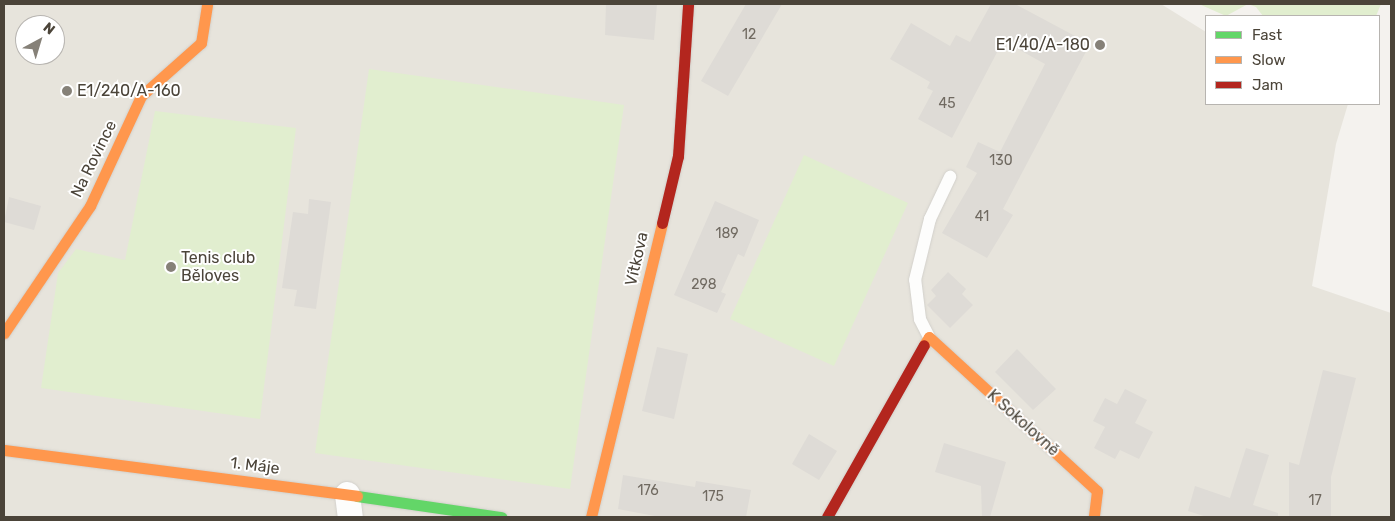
<!DOCTYPE html>
<html>
<head>
<meta charset="utf-8">
<style>
  body { margin:0 }
  #map { position:relative; width:1395px; height:521px; overflow:hidden; background:#f4f2ee; font-family:Rubik,sans-serif }
  div>[style] { position:absolute }
  .residential>* { inset:0; background:#e7e4dc }
  .green>* { inset:0; background:#e1eecf }
  .building>* { inset:0; background:#dedbd6 }
  .roads { filter:drop-shadow(0 0 1px #d2d0cb) drop-shadow(0 0 1px #d2d0cb) }
  .lane>* { height:12px; margin:-6px; padding:0 6px; transform-origin:6px; border-radius:6px; background:#fdfdfc }
  .street>* { height:25px; margin:-12.5px; padding:0 12.5px; transform-origin:12.5px; border-radius:12.5px; background:#fdfdfc }
  .fast>* { height:11px; margin:-5.5px; padding:0 5.5px; transform-origin:5.5px; border-radius:5.5px; background:#63d668 }
  .slow>* { height:11px; margin:-5.5px; padding:0 5.5px; transform-origin:5.5px; border-radius:5.5px; background:#ff974d }
  .jam>* { height:11px; margin:-5.5px; padding:0 5.5px; transform-origin:5.5px; border-radius:5.5px; background:#b3261e }
  .dots>* { width:14px; height:14px; translate:-50% -50%; box-sizing:border-box; border:2px solid #fff; border-radius:50% }
  span { translate:-50% -50%; white-space:nowrap; text-align:center; line-height:1.15; -webkit-text-stroke:4px #fff; paint-order:stroke }
  .number-label { font-size:14px; color:#706a61 }
  .number-label span { -webkit-text-stroke-width:0 }
  .poi-label { font-size:16px; color:#4b4439 }
  .right { translate:-100% -50%; text-align:right }
  .left { translate:0 -50%; text-align:left }
  .street-label { font-size:16px; color:#4b4439 }
  .frame { position:absolute; inset:0; border:5px solid #4b4439; pointer-events:none }
  .legend { position:absolute; left:1205px; top:15px; width:175px; height:90px; box-sizing:border-box; background:#fff; border:1px solid #b7b4b0; margin:0; padding:6px 9px; list-style:none; font-size:15px; color:#4b4439 }
  .legend li { display:flex; align-items:center; gap:10px; height:25px }
  .legend b { width:25px; border:1px solid #b7b4b0 }
  .north { position:absolute; left:15px; top:15px; width:50px; height:50px; box-sizing:border-box; background:#fff; border:1px solid #b7b4b0; border-radius:50%; rotate:39deg; font-size:14px; font-weight:700; line-height:20px; text-align:center; color:#4b4439 }
  .north::after { content:''; display:block; margin:auto; width:18px; height:22px; background:#868178; clip-path:polygon(50% 0,100% 100%,50% 72%,0 100%) }
</style>
</head>
<body>
<div id="map">
  <div class="residential">
    <i style="clip-path:polygon(evenodd,4px 4px,1161px 4px,1206px 32px,1206px 104px,1348px 104px,1336px 144px,1312px 286px,1391px 313px,1391px 517px,4px 517px,4px 4px,25px 25px,55px 25px,55px 55px,25px 55px,25px 25px)"></i>
  </div>
  <div class="green">
    <i style="clip-path:polygon(1199px 4px,1381px 4px,1376px 16px,1263px 16px,1256px 7px,1248px 4px,1226px 16px)"></i>
    <i style="clip-path:polygon(369px 69px,624px 105px,570px 489px,315px 453px)"></i>
    <i style="clip-path:polygon(155px 111px,296px 128px,260px 419px,41px 388px,58px 273px,76px 249px,125px 260px)"></i>
    <i style="clip-path:polygon(804px 155px,908px 203px,834px 366px,730px 319px)"></i>
  </div>
  <div class="building">
    <i style="clip-path:polygon(606px 4px,657px 4px,654px 40px,605px 35px)"></i>
    <i style="clip-path:polygon(746px 4px,782px 4px,728px 96px,701px 81px)"></i>
    <i style="clip-path:polygon(991px 4px,1015px 4px,1090px 44px,1003px 209px,1013px 215px,987px 258px,942px 233px,977px 173px,966px 167px,978px 142px,1000px 152px,1045px 64px,1003px 41px,952px 138px,918px 119px,933px 91px,927px 88px,930px 82px,890px 59px,911px 23px,950px 46px,956px 35px,970px 42px)"></i>
    <i style="clip-path:polygon(9px 197px,41px 206px,34px 230px,4px 222px)"></i>
    <i style="clip-path:polygon(309px 199px,331px 202px,316px 309px,294px 306px,297px 290px,282px 288px,293px 212px,308px 214px)"></i>
    <i style="clip-path:polygon(715px 201px,759px 220px,744px 257px,738px 254px,721px 292px,726px 294px,717px 313px,674px 295px)"></i>
    <i style="clip-path:polygon(948px 272px,966px 289px,962px 294px,973px 305px,950px 328px,927px 305px,936px 296px,931px 290px)"></i>
    <i style="clip-path:polygon(657px 347px,688px 354px,674px 419px,642px 411px)"></i>
    <i style="clip-path:polygon(1017px 349px,1056px 389px,1033px 410px,995px 372px)"></i>
    <i style="clip-path:polygon(1323px 370px,1356px 378px,1331px 477px,1331px 517px,1289px 517px,1289px 462px,1299px 465px)"></i>
    <i style="clip-path:polygon(1125px 389px,1147px 400px,1135px 423px,1153px 432px,1139px 459px,1120px 450px,1115px 459px,1094px 448px,1105px 427px,1093px 421px,1105px 398px,1117px 404px)"></i>
    <i style="clip-path:polygon(809px 434px,837px 451px,819px 480px,792px 464px)"></i>
    <i style="clip-path:polygon(944px 443px,1006px 462px,990px 517px,982px 517px,981px 486px,935px 472px)"></i>
    <i style="clip-path:polygon(1246px 448px,1269px 455px,1253px 505px,1278px 513px,1278px 517px,1207px 517px,1188px 511px,1195px 486px,1230px 498px)"></i>
    <i style="clip-path:polygon(623px 475px,695px 487px,696px 481px,751px 490px,746px 517px,660px 517px,618px 509px)"></i>
  </div>
  <div class="roads">
    <div class="lane">
      <i style="left:929px;top:337px;width:20px;rotate:-117deg"></i>
      <i style="left:920px;top:319px;width:39px;rotate:-97deg"></i>
      <i style="left:915px;top:280px;width:63px;rotate:-76.2deg"></i>
      <i style="left:930px;top:219px;width:47px;rotate:-64.5deg"></i>
    </div>
    <div class="street">
      <i style="left:347px;top:494px;width:23px;rotate:83deg"></i>
    </div>
    <div class="fast">
      <i style="left:357px;top:496px;width:146px;rotate:8.3deg"></i>
    </div>
    <div class="slow">
      <i style="left:4px;top:333px;width:153px;rotate:-55.9deg"></i>
      <i style="left:90px;top:206px;width:121px;rotate:-65.1deg"></i>
      <i style="left:141px;top:96px;width:80px;rotate:-41.5deg"></i>
      <i style="left:201px;top:43px;width:39px;rotate:-81deg"></i>
      <i style="left:924px;top:345px;width:9px;rotate:-58deg"></i>
      <i style="left:929px;top:337px;width:228px;rotate:42.5deg"></i>
      <i style="left:1097px;top:491px;width:26px;rotate:97deg"></i>
      <i style="left:4px;top:450px;width:356px;rotate:7.4deg"></i>
      <i style="left:591px;top:517px;width:302px;rotate:-76.4deg"></i>
    </div>
    <div class="jam">
      <i style="left:662px;top:223px;width:69px;rotate:-76.6deg"></i>
      <i style="left:678px;top:156px;width:152px;rotate:-86.2deg"></i>
      <i style="left:827px;top:517px;width:197px;rotate:-60.6deg"></i>
    </div>
  </div>
  <div class="dots">
    <i style="left:1100px;top:45px;background:#868178"></i>
    <i style="left:67px;top:91px;background:#868178"></i>
    <i style="left:171px;top:267px;background:#868178"></i>
  </div>
  <div class="number-label">
    <span style="left:749px;top:35px">12</span>
    <span style="left:947px;top:104px">45</span>
    <span style="left:1001px;top:161px">130</span>
    <span style="left:982px;top:217px">41</span>
    <span style="left:727px;top:234px">189</span>
    <span style="left:704px;top:285px">298</span>
    <span style="left:648px;top:491px">176</span>
    <span style="left:713px;top:497px">175</span>
    <span style="left:1315px;top:501px">17</span>
  </div>
  <div class="poi-label">
    <span class="right" style="left:1090px;top:45px">E1/40/A-180</span>
    <span class="left" style="left:77px;top:91px">E1/240/A-160</span>
    <span class="left" style="left:181px;top:267px">Tenis club<br>Běloves</span>
  </div>
  <div class="street-label">
    <span style="left:94px;top:159px;rotate:-64deg">Na Rovince</span>
    <span style="left:637px;top:259px;rotate:-77deg">Vítkova</span>
    <span style="left:1023px;top:423px;rotate:42deg">K Sokolovně</span>
    <span style="left:255px;top:466px;rotate:7deg">1. Máje</span>
  </div>
  <div class="frame"></div>
  <ul class="legend">
  <li><b style="height:6px;background:#63d668"></b>Fast</li>
  <li><b style="height:6px;background:#ff974d"></b>Slow</li>
  <li><b style="height:6px;background:#b3261e"></b>Jam</li>
  </ul>
  <div class="north">N</div>
</div>
</body>
</html>
